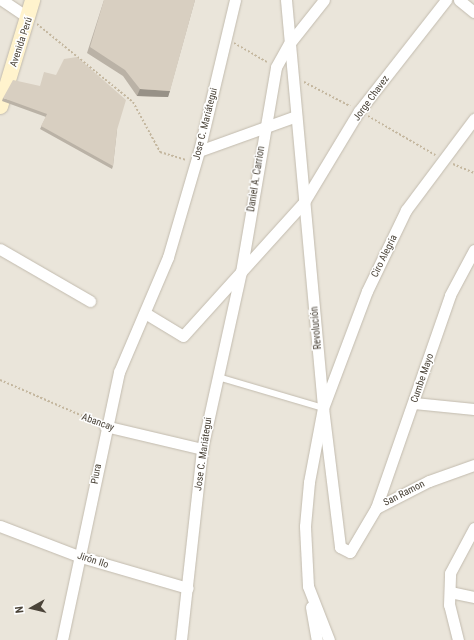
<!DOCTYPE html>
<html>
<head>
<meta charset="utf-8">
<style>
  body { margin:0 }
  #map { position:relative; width:474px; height:640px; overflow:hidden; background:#f6f3ec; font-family:"Roboto Condensed",sans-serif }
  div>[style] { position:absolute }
  .residential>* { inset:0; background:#eae5da }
  .path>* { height:2px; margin-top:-1px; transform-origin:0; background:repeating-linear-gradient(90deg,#c4b79f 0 2px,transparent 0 4px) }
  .roads { filter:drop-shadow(0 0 1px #c2bbae) drop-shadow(0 0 1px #c2bbae) }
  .lane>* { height:5.5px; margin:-2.75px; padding:0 2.75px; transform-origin:2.75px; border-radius:2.75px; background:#fff }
  .street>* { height:11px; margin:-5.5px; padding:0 5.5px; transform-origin:5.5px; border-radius:5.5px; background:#fff }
  .secondary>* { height:15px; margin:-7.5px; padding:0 7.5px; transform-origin:7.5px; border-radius:7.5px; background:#fff3cd }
  .wall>* { inset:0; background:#bab2a6 }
  .shaded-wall>* { inset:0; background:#979187 }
  .building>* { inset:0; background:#d8cfc1 }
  span { translate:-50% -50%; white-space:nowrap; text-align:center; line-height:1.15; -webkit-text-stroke:3px #fff; paint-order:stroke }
  .street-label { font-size:10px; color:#4b4439 }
  .north { position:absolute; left:12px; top:588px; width:40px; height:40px; -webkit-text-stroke:3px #fff; paint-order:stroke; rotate:262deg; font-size:11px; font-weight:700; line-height:16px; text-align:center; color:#4b4439 }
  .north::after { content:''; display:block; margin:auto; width:14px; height:18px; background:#4b4439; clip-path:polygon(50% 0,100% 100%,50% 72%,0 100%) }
</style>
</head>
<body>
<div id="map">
  <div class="residential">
    <i style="clip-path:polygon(0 0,474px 0,474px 640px,0 640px)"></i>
  </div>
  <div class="path">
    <i style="left:37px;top:24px;width:124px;rotate:39.1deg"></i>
    <i style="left:133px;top:102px;width:57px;rotate:61.6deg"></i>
    <i style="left:160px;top:152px;width:27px;rotate:17deg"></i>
    <i style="left:234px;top:43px;width:38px;rotate:30deg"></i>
    <i style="left:304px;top:82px;width:52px;rotate:27.6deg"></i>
    <i style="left:368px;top:116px;width:78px;rotate:30.2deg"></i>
    <i style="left:453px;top:164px;width:23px;rotate:23deg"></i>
    <i style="left:0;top:380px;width:105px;rotate:23.6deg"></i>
  </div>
  <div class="roads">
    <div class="lane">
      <i style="left:218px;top:377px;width:109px;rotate:16.4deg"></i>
    </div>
    <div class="street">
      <i style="left:2px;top:0;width:32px;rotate:34deg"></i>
      <i style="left:286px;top:0;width:410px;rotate:84.8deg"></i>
      <i style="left:323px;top:408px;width:140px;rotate:83deg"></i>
      <i style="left:340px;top:547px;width:11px;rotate:27deg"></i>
      <i style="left:350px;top:552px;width:51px;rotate:-59.4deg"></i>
      <i style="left:376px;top:508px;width:59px;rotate:-27deg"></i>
      <i style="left:429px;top:481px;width:48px;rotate:-19.6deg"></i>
      <i style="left:459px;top:0;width:19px;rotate:39deg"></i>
      <i style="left:199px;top:151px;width:103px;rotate:-19.8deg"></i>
      <i style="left:0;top:249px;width:104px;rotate:30deg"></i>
      <i style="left:145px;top:313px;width:44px;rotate:31.2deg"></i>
      <i style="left:183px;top:336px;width:181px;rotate:-47.9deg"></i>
      <i style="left:304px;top:202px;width:106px;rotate:-58.9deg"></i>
      <i style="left:359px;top:111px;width:141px;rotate:-51.9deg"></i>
      <i style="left:414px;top:403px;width:60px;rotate:5.7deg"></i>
      <i style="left:105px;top:426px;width:100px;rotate:13.3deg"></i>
      <i style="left:376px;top:508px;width:225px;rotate:-70.8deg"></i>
      <i style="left:450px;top:295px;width:51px;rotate:-61.9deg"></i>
      <i style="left:0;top:526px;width:87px;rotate:20.9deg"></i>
      <i style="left:81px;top:557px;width:111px;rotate:16.2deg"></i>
      <i style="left:450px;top:592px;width:25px;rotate:12deg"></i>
      <i style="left:311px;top:607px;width:34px;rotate:80deg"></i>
      <i style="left:62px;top:640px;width:274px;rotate:-78deg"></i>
      <i style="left:119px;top:372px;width:125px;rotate:-66.9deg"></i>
      <i style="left:168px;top:257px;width:110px;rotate:-73.7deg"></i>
      <i style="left:199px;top:151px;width:155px;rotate:-76.6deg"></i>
      <i style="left:181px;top:640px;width:192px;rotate:-83.7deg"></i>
      <i style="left:202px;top:449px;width:181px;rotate:-77.6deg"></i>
      <i style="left:241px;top:272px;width:208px;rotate:-80.3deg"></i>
      <i style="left:276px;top:67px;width:26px;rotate:-61deg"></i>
      <i style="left:289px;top:44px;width:56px;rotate:-51.5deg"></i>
      <i style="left:329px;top:640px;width:58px;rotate:-111.3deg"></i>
      <i style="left:308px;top:586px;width:60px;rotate:-92.9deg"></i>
      <i style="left:305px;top:526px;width:44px;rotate:-84.8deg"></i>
      <i style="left:309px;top:482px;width:75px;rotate:-79.3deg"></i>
      <i style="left:323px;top:408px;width:125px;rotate:-69.4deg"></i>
      <i style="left:367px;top:291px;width:90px;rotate:-64.3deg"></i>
      <i style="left:406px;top:210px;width:114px;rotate:-53.2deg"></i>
      <i style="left:458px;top:640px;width:36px;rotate:-104deg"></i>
      <i style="left:449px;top:605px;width:32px;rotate:-88deg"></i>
      <i style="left:450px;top:573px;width:51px;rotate:-61.9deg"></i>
    </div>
    <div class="secondary">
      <i style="left:0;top:106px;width:111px;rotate:-73.2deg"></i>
    </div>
  </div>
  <div class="wall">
    <i style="clip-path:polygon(104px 0,195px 0,168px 97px,137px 96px,123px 76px,87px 53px)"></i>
    <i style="clip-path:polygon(3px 98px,117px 130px,113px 166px,112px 169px,40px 129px,46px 117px,2px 101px)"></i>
  </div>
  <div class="shaded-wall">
    <i style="clip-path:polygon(140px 89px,170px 91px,168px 97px,137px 96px)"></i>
  </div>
  <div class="building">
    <i style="clip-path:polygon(104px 0,195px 0,170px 91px,140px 89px,125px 70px,90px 47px)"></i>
    <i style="clip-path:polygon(77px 57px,126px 100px,117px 130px,113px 166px,41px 126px,47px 114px,3px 98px,13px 80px,40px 86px,44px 72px,56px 75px,64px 59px)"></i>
  </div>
  <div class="street-label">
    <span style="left:21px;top:42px;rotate:-72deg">Avenida Perú</span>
    <span style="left:371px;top:98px;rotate:-54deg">Jorge Chavez</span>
    <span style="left:205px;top:124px;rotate:-76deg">Jose C. Mariátegui</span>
    <span style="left:256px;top:179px;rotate:-81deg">Daniel A. Carrion</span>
    <span style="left:384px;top:256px;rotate:-64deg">Ciro Alegria</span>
    <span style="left:316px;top:328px;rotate:-95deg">Revolución</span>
    <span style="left:422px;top:378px;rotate:-71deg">Cumbe Mayo</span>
    <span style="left:98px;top:422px;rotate:20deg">Abancay</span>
    <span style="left:203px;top:454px;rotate:-82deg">Jose C. Mariátegui</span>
    <span style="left:96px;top:474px;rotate:-80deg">Piura</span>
    <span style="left:404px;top:493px;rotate:-27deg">San Ramon</span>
    <span style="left:93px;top:560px;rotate:18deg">Jirón Ilo</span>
  </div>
  <div class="north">N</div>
</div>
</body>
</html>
